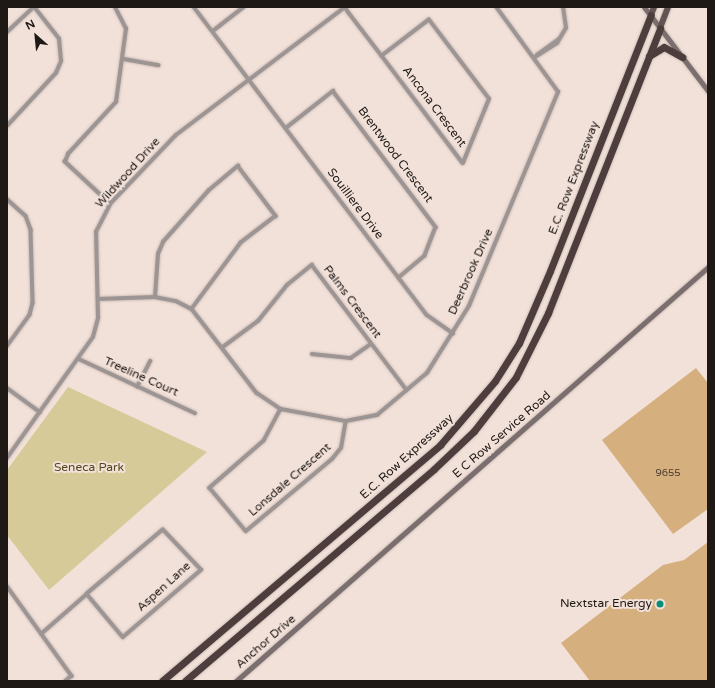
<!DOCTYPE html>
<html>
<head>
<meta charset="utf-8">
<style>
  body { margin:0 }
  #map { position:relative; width:715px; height:688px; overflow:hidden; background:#f2e1d9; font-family:"Varela Round",sans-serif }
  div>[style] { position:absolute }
  .green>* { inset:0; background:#d5ca98 }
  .building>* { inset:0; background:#d6af7f }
  .roads { filter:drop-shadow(0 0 1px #ccbdb6) drop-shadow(0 0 1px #ccbdb6) }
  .street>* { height:3.5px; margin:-1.75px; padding:0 1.75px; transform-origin:1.75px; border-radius:1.75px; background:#9d9594 }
  .secondary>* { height:5px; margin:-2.5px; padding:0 2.5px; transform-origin:2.5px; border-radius:2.5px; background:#7a6e6e }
  .primary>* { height:6px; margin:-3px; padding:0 3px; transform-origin:3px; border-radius:3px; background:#625453 }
  .highway>* { height:7px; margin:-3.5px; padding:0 3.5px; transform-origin:3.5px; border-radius:3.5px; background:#4d3d3c }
  .dots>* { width:11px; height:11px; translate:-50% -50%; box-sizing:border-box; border:2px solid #f2e1d9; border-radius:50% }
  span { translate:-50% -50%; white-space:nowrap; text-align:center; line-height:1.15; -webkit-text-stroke:4px #f2e1d9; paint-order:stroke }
  .number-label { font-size:10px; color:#4d3e30 }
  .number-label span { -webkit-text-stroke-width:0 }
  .street-label { font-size:12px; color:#1f1916 }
  .park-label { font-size:12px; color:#53491c }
  .poi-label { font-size:12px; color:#1f1916 }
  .right { translate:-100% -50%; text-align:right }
  .frame { position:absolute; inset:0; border:8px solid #1f1916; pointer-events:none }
  .north { position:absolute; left:16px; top:16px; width:40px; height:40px; -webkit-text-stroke:3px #f2e1d9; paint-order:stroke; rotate:333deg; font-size:11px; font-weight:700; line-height:16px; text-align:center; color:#1f1916 }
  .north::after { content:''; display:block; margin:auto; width:14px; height:18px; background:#1f1916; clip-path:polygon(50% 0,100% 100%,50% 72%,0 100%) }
</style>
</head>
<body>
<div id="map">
  <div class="green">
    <i style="clip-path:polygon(68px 387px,207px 452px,49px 590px,7px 535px,7px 470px)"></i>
  </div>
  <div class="building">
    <i style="clip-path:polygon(696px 368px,708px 383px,708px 509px,673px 534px,602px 440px)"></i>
    <i style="clip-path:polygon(708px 542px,708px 681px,590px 681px,561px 643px,663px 565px,684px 560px)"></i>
  </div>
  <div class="roads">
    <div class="street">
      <i style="left:194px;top:7px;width:386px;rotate:52.9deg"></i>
      <i style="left:427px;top:315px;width:32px;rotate:35deg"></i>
      <i style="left:345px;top:7px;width:7px;rotate:56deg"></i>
      <i style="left:349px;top:13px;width:54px;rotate:52.5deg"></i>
      <i style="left:382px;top:56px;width:134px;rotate:52.9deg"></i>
      <i style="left:463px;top:163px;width:69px;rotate:-67.9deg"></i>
      <i style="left:489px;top:99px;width:99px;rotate:-127.2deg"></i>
      <i style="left:429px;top:20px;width:59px;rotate:142.5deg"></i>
      <i style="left:213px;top:31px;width:39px;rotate:-38deg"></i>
      <i style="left:7px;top:32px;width:37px;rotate:-43deg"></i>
      <i style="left:537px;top:55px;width:27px;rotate:-36deg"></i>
      <i style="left:535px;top:57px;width:26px;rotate:-32deg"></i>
      <i style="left:557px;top:43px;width:17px;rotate:-59deg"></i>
      <i style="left:566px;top:28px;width:21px;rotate:-98deg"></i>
      <i style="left:124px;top:59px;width:35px;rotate:10deg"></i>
      <i style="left:7px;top:126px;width:72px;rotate:-47.2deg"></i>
      <i style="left:56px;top:73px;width:13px;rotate:-67deg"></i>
      <i style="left:61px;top:61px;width:22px;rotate:-95deg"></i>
      <i style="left:59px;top:39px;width:41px;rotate:-128deg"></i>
      <i style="left:286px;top:128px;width:60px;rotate:-38.2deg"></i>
      <i style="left:333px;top:91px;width:171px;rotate:52.9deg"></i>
      <i style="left:436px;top:227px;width:31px;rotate:111deg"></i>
      <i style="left:425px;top:256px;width:34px;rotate:140deg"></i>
      <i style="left:7px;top:199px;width:25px;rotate:42deg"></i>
      <i style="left:26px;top:216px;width:15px;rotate:70deg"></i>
      <i style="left:31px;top:230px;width:73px;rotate:88.4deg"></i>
      <i style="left:33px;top:303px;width:12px;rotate:104deg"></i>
      <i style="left:30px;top:315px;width:39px;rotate:126deg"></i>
      <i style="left:110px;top:204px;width:62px;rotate:-137deg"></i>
      <i style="left:65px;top:162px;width:9px;rotate:-69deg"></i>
      <i style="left:68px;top:154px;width:71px;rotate:-47.3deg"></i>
      <i style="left:116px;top:102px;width:74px;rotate:-82.2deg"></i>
      <i style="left:126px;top:29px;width:25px;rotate:-117deg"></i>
      <i style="left:155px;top:297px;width:43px;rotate:-86deg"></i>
      <i style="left:158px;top:254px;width:13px;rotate:-67deg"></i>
      <i style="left:163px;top:242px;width:69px;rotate:-48.5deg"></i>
      <i style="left:209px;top:190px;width:38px;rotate:-40deg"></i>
      <i style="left:238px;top:166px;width:63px;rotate:52.8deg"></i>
      <i style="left:276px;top:216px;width:44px;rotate:142.4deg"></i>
      <i style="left:241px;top:243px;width:82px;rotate:126.6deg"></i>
      <i style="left:98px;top:299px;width:57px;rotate:-2deg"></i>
      <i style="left:155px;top:297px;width:21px;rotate:11deg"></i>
      <i style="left:176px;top:301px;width:18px;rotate:27deg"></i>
      <i style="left:192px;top:309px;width:106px;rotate:52.3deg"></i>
      <i style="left:257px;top:393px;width:29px;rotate:34deg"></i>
      <i style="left:281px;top:409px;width:66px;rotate:10.5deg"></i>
      <i style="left:346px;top:421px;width:32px;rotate:-11deg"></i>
      <i style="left:377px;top:415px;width:65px;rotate:-40deg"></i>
      <i style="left:427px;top:373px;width:79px;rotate:-57.9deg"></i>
      <i style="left:469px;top:306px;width:232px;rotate:-67.4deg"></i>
      <i style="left:558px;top:92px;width:105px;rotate:-126.1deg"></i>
      <i style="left:223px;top:347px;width:44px;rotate:-36.6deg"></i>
      <i style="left:258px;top:321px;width:46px;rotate:-51.1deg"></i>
      <i style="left:287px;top:285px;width:32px;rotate:-39deg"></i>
      <i style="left:312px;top:265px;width:157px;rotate:52.8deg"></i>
      <i style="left:312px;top:354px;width:39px;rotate:6deg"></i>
      <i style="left:351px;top:358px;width:24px;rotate:-35deg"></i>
      <i style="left:79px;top:359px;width:128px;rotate:25deg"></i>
      <i style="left:137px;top:387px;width:29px;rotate:-63deg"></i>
      <i style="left:7px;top:388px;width:41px;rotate:36deg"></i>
      <i style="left:281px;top:409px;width:36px;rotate:118deg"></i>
      <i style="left:264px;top:441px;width:72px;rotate:139deg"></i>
      <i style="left:210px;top:488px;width:56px;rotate:50.1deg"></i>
      <i style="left:246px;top:531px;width:112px;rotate:-39.9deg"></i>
      <i style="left:332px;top:459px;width:14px;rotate:-51deg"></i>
      <i style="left:341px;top:448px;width:27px;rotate:-80deg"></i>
      <i style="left:7px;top:458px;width:148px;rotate:-54.6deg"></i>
      <i style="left:93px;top:337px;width:20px;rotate:-75deg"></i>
      <i style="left:98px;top:318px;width:86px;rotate:-91.3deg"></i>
      <i style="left:96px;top:232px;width:31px;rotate:-63deg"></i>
      <i style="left:110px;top:204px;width:95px;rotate:-46.3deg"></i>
      <i style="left:176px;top:135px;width:212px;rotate:-37.1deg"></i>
      <i style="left:7px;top:586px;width:111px;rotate:54.2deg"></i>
      <i style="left:72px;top:676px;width:8px;rotate:140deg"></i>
      <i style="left:41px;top:634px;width:61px;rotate:-41deg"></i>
      <i style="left:87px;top:594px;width:56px;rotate:50.1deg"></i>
      <i style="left:123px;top:637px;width:103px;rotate:-40.7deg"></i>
      <i style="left:201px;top:570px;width:55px;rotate:-133.5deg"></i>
      <i style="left:163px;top:530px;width:99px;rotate:139.9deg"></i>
    </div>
    <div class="secondary">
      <i style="left:644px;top:7px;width:106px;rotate:52.7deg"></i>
      <i style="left:236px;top:681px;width:628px;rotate:-41.25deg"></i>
    </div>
    <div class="primary">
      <i style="left:651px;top:15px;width:9px;rotate:-69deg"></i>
      <i style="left:660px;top:28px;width:22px;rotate:-69deg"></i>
    </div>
    <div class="highway">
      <i style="left:649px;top:56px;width:17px;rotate:-31deg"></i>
      <i style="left:664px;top:47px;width:21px;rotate:29deg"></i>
      <i style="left:162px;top:681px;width:365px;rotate:-40.3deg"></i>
      <i style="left:440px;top:445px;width:84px;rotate:-49.3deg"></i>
      <i style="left:495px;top:381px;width:45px;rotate:-57.7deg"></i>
      <i style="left:519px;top:343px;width:78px;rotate:-66.7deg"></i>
      <i style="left:550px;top:271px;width:275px;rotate:-68.5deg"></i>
      <i style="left:185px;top:681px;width:327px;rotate:-40.4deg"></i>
      <i style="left:434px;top:469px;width:55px;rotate:-43.5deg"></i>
      <i style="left:474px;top:431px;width:68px;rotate:-52.1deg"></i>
      <i style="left:516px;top:377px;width:72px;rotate:-63.4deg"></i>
      <i style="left:548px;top:313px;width:306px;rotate:-68.5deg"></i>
    </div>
  </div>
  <div class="dots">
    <i style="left:660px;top:604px;background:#098f76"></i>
  </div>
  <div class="number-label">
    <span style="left:668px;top:474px">9655</span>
  </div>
  <div class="street-label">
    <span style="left:434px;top:107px;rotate:53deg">Ancona Crescent</span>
    <span style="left:395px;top:155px;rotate:53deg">Brentwood Crescent</span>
    <span style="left:128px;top:173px;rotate:-48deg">Wildwood Drive</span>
    <span style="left:574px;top:178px;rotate:-69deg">E.C. Row Expressway</span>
    <span style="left:355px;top:204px;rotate:53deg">Souilliere Drive</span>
    <span style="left:471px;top:272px;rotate:-66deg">Deerbrook Drive</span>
    <span style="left:352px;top:302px;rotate:53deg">Palms Crescent</span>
    <span style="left:141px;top:377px;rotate:24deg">Treeline Court</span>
    <span style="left:502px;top:435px;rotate:-41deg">E C Row Service Road</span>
    <span style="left:407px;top:457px;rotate:-42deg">E.C. Row Expressway</span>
    <span style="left:290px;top:480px;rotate:-41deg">Lonsdale Crescent</span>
    <span style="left:164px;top:587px;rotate:-42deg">Aspen Lane</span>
    <span style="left:266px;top:642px;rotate:-41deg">Anchor Drive</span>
  </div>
  <div class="park-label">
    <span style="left:89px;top:468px">Seneca Park</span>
  </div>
  <div class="poi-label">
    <span class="right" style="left:652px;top:604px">Nextstar Energy</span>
  </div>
  <div class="frame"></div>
  <div class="north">N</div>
</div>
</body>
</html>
